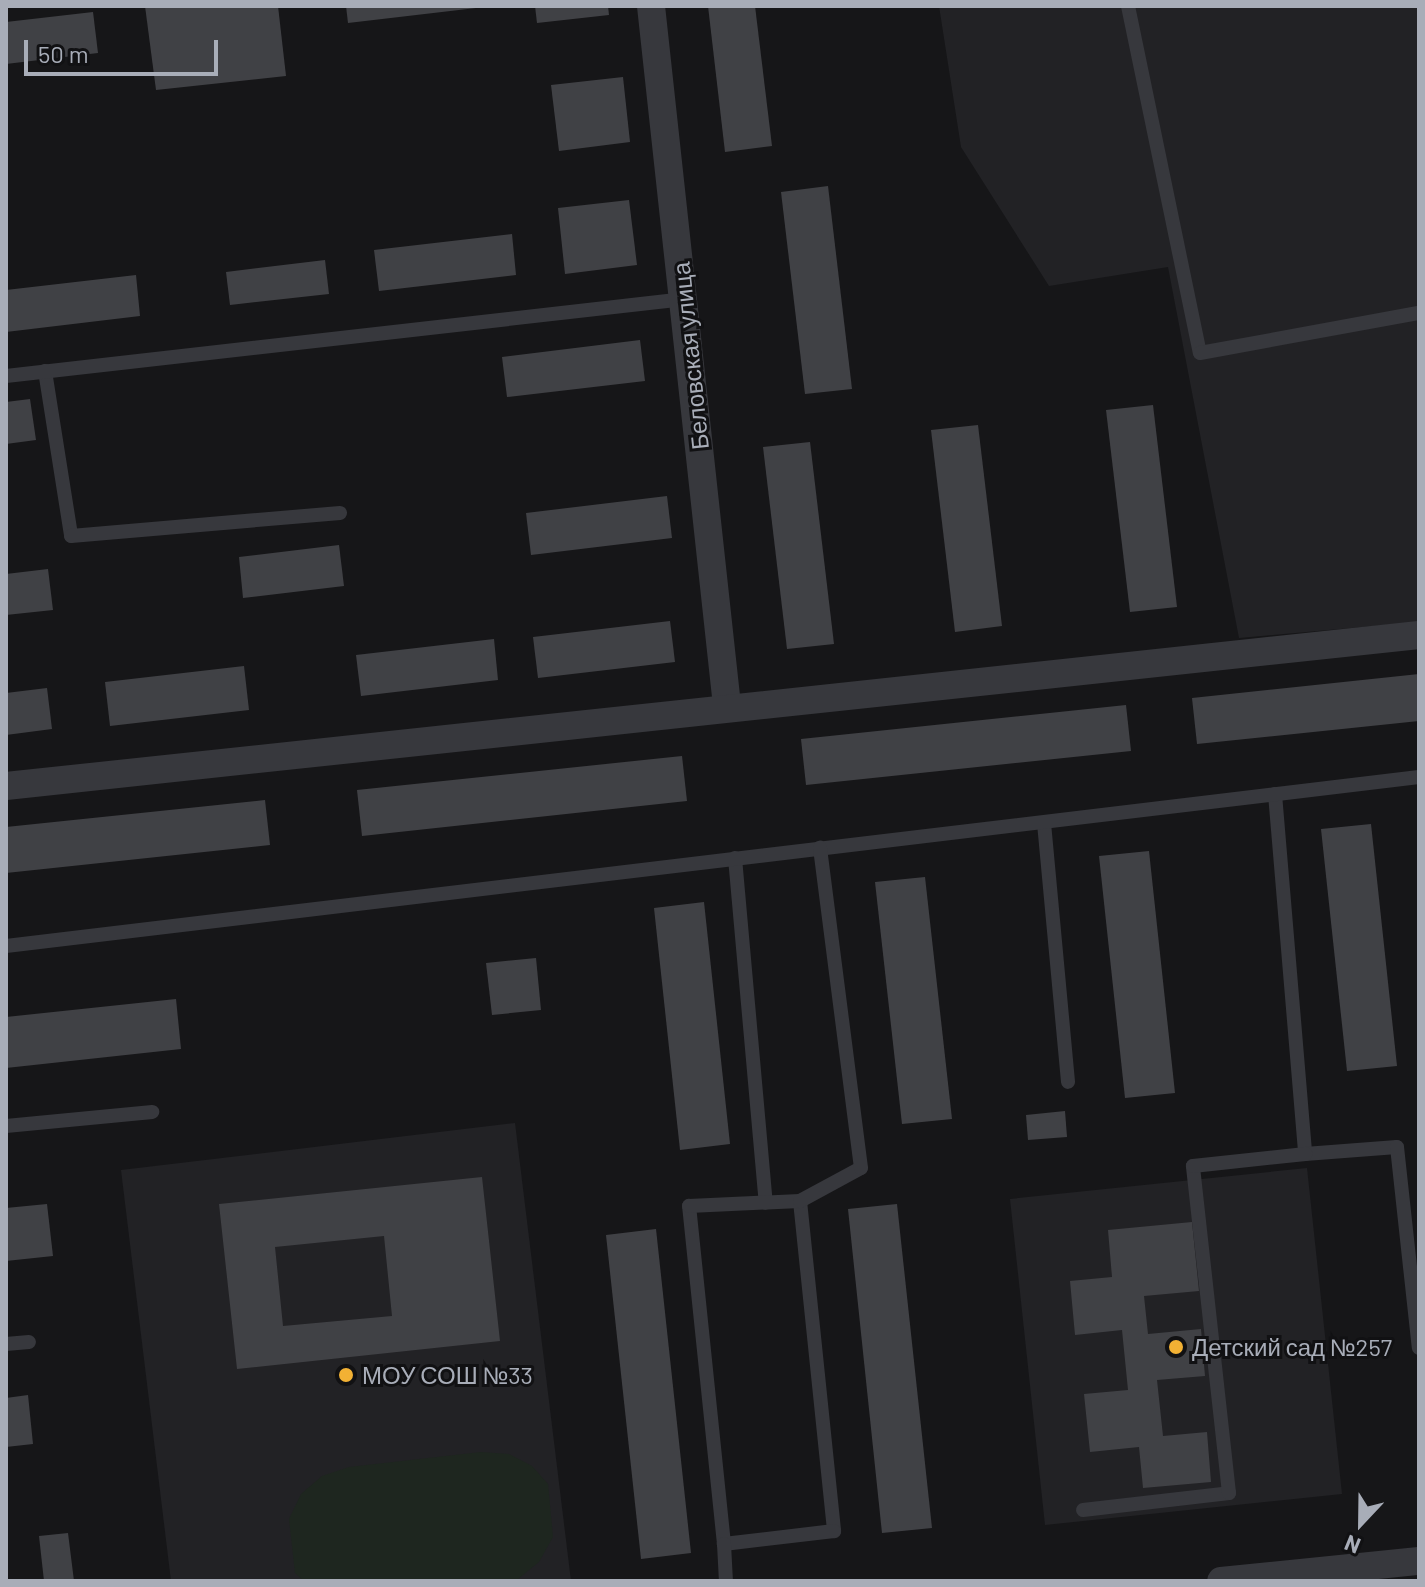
<!DOCTYPE html>
<html>
<head>
<meta charset="utf-8">
<style>
  body { margin:0 }
  #map { position:relative; width:1425px; height:1587px; overflow:hidden; background:#161618; font-family:Barlow,sans-serif }
  div>[style] { position:absolute }
  .built>* { inset:0; background:#222225 }
  .green>* { inset:0; background:#1e261f }
  .building>* { inset:0; background:#404145 }
  .service>* { height:14px; margin:-7px; padding:0 7px; transform-origin:7px; border-radius:7px; background:#37383d }
  .minor>* { height:28px; margin:-14px; padding:0 14px; transform-origin:14px; border-radius:14px; background:#37383d }
  .dots>* { width:22px; height:22px; translate:-50% -50%; box-sizing:border-box; border:4px solid #111113; border-radius:50% }
  span { translate:-50% -50%; white-space:nowrap; text-align:center; line-height:1.15; -webkit-text-stroke:6px #111113; paint-order:stroke }
  .street-label { font-size:24px; color:#a8adb8 }
  .poi-label { font-size:24px; color:#a8adb8 }
  .left { translate:0 -50%; text-align:left }
  .frame { position:absolute; inset:0; border:8px solid #a8adb8; pointer-events:none }
  .north { position:absolute; left:1321px; top:1483px; width:80px; height:80px; -webkit-text-stroke:6px #111113; paint-order:stroke; rotate:202deg; font-size:22px; font-weight:700; line-height:32px; text-align:center; color:#a8adb8 }
  .north::after { content:''; display:block; margin:auto; width:28px; height:36px; background:#a8adb8; clip-path:polygon(50% 0,100% 100%,50% 72%,0 100%) }
  .scale { position:absolute; left:24px; top:40px; width:194px; height:36px; box-sizing:border-box; border:4px solid #a8adb8; border-top:0; padding-left:10px; font-size:24px; line-height:28px; white-space:nowrap; color:#a8adb8; -webkit-text-stroke:6px #111113; paint-order:stroke }
</style>
</head>
<body>
<div id="map">
  <div class="built">
    <i style="clip-path:polygon(939px 6px,1419px 6px,1419px 622px,1239px 638px,1168px 267px,1049px 286px,961px 147px)"></i>
    <i style="clip-path:polygon(515px 1123px,571px 1581px,171px 1581px,121px 1170px)"></i>
    <i style="clip-path:polygon(1307px 1168px,1342px 1494px,1045px 1525px,1010px 1199px)"></i>
  </div>
  <div class="green">
    <i style="clip-path:polygon(481px 1452px,509px 1454px,532px 1466px,548px 1484px,553px 1537px,539px 1562px,518px 1579px,304px 1581px,295px 1573px,289px 1519px,301px 1494px,322px 1476px,349px 1467px)"></i>
  </div>
  <div class="building">
    <i style="clip-path:polygon(145px 6px,278px 6px,286px 76px,156px 90px)"></i>
    <i style="clip-path:polygon(346px 6px,476px 6px,476px 8px,348px 23px)"></i>
    <i style="clip-path:polygon(535px 6px,608px 6px,609px 15px,537px 23px)"></i>
    <i style="clip-path:polygon(708px 6px,755px 6px,772px 146px,725px 152px)"></i>
    <i style="clip-path:polygon(93px 12px,98px 53px,6px 64px,6px 22px)"></i>
    <i style="clip-path:polygon(623px 77px,630px 142px,559px 151px,551px 85px)"></i>
    <i style="clip-path:polygon(828px 186px,852px 389px,805px 394px,781px 192px)"></i>
    <i style="clip-path:polygon(629px 200px,637px 265px,565px 274px,558px 208px)"></i>
    <i style="clip-path:polygon(512px 234px,516px 275px,379px 291px,374px 250px)"></i>
    <i style="clip-path:polygon(325px 260px,329px 294px,230px 305px,226px 272px)"></i>
    <i style="clip-path:polygon(136px 275px,140px 316px,6px 332px,6px 290px)"></i>
    <i style="clip-path:polygon(640px 340px,645px 381px,507px 397px,502px 357px)"></i>
    <i style="clip-path:polygon(30px 399px,36px 440px,6px 444px,6px 402px)"></i>
    <i style="clip-path:polygon(1153px 405px,1177px 607px,1130px 612px,1106px 410px)"></i>
    <i style="clip-path:polygon(978px 425px,1002px 626px,955px 632px,931px 430px)"></i>
    <i style="clip-path:polygon(810px 442px,834px 644px,787px 649px,763px 447px)"></i>
    <i style="clip-path:polygon(667px 496px,672px 538px,531px 555px,526px 513px)"></i>
    <i style="clip-path:polygon(339px 545px,344px 586px,243px 598px,239px 557px)"></i>
    <i style="clip-path:polygon(48px 569px,53px 610px,6px 615px,6px 574px)"></i>
    <i style="clip-path:polygon(670px 621px,675px 662px,538px 678px,533px 637px)"></i>
    <i style="clip-path:polygon(494px 639px,498px 680px,361px 696px,356px 655px)"></i>
    <i style="clip-path:polygon(244px 666px,249px 710px,110px 726px,105px 682px)"></i>
    <i style="clip-path:polygon(1419px 674px,1419px 721px,1197px 744px,1192px 698px)"></i>
    <i style="clip-path:polygon(47px 688px,52px 729px,6px 735px,6px 693px)"></i>
    <i style="clip-path:polygon(1126px 705px,1131px 751px,806px 785px,801px 739px)"></i>
    <i style="clip-path:polygon(682px 756px,687px 801px,362px 836px,357px 790px)"></i>
    <i style="clip-path:polygon(265px 800px,270px 845px,6px 873px,6px 827px)"></i>
    <i style="clip-path:polygon(1371px 824px,1397px 1066px,1347px 1071px,1321px 829px)"></i>
    <i style="clip-path:polygon(1149px 851px,1175px 1093px,1125px 1098px,1099px 856px)"></i>
    <i style="clip-path:polygon(925px 877px,952px 1119px,902px 1124px,875px 882px)"></i>
    <i style="clip-path:polygon(704px 902px,730px 1144px,680px 1150px,654px 908px)"></i>
    <i style="clip-path:polygon(536px 958px,541px 1010px,492px 1015px,486px 963px)"></i>
    <i style="clip-path:polygon(176px 999px,181px 1049px,6px 1068px,6px 1017px)"></i>
    <i style="clip-path:polygon(1065px 1111px,1067px 1137px,1028px 1140px,1026px 1115px)"></i>
    <i style="clip-path:polygon(evenodd,482px 1177px,500px 1341px,237px 1369px,219px 1204px,482px 1177px,384px 1236px,392px 1316px,283px 1326px,275px 1247px,384px 1236px)"></i>
    <i style="clip-path:polygon(47px 1204px,53px 1256px,6px 1261px,6px 1208px)"></i>
    <i style="clip-path:polygon(897px 1204px,932px 1528px,882px 1533px,848px 1209px)"></i>
    <i style="clip-path:polygon(1192px 1222px,1199px 1291px,1144px 1296px,1148px 1334px,1201px 1329px,1205px 1376px,1157px 1380px,1163px 1436px,1207px 1432px,1211px 1482px,1143px 1488px,1139px 1447px,1090px 1452px,1084px 1394px,1128px 1390px,1122px 1330px,1075px 1335px,1070px 1281px,1112px 1277px,1108px 1230px)"></i>
    <i style="clip-path:polygon(656px 1229px,691px 1553px,641px 1559px,606px 1235px)"></i>
    <i style="clip-path:polygon(28px 1395px,33px 1444px,6px 1447px,6px 1398px)"></i>
    <i style="clip-path:polygon(68px 1533px,74px 1581px,44px 1581px,39px 1536px)"></i>
  </div>
  <div class="service">
    <i style="left:1128px;top:6px;width:354px;rotate:78.3deg"></i>
    <i style="left:1200px;top:353px;width:223px;rotate:-10.4deg"></i>
    <i style="left:45px;top:371px;width:167px;rotate:81deg"></i>
    <i style="left:71px;top:536px;width:270px;rotate:-4.9deg"></i>
    <i style="left:6px;top:376px;width:683px;rotate:-6.47deg"></i>
    <i style="left:1275px;top:794px;width:361px;rotate:85.2deg"></i>
    <i style="left:1305px;top:1154px;width:92px;rotate:-4.4deg"></i>
    <i style="left:1397px;top:1147px;width:202px;rotate:83.8deg"></i>
    <i style="left:1044px;top:823px;width:260px;rotate:84.7deg"></i>
    <i style="left:735px;top:858px;width:346px;rotate:84.9deg"></i>
    <i style="left:6px;top:946px;width:1423px;rotate:-6.82deg"></i>
    <i style="left:6px;top:1126px;width:147px;rotate:-5.5deg"></i>
    <i style="left:800px;top:1201px;width:332px;rotate:84.1deg"></i>
    <i style="left:834px;top:1531px;width:111px;rotate:173.3deg"></i>
    <i style="left:724px;top:1544px;width:340px;rotate:-95.9deg"></i>
    <i style="left:689px;top:1206px;width:111px;rotate:-2.6deg"></i>
    <i style="left:800px;top:1201px;width:69px;rotate:-28.4deg"></i>
    <i style="left:861px;top:1168px;width:323px;rotate:-97.3deg"></i>
    <i style="left:6px;top:1344px;width:23px;rotate:-5deg"></i>
    <i style="left:1083px;top:1510px;width:147px;rotate:-6.6deg"></i>
    <i style="left:1229px;top:1493px;width:329px;rotate:-96.3deg"></i>
    <i style="left:1193px;top:1166px;width:113px;rotate:-6.1deg"></i>
    <i style="left:724px;top:1544px;width:37px;rotate:87deg"></i>
  </div>
  <div class="minor">
    <i style="left:651px;top:6px;width:704px;rotate:83.8deg"></i>
    <i style="left:6px;top:786px;width:1421px;rotate:-6.1deg"></i>
    <i style="left:1221px;top:1581px;width:199px;rotate:-5.8deg"></i>
  </div>
  <div class="dots">
    <i style="left:1176px;top:1347px;background:#f2b134"></i>
    <i style="left:346px;top:1375px;background:#f2b134"></i>
  </div>
  <div class="street-label">
    <span style="left:690px;top:356px;rotate:-96deg">Беловская улица</span>
  </div>
  <div class="poi-label">
    <span class="left" style="left:1192px;top:1347px">Детский сад №257</span>
    <span class="left" style="left:362px;top:1375px">МОУ СОШ №33</span>
  </div>
  <div class="frame"></div>
  <div class="north">N</div>
  <div class="scale">50 m</div>
</div>
</body>
</html>
